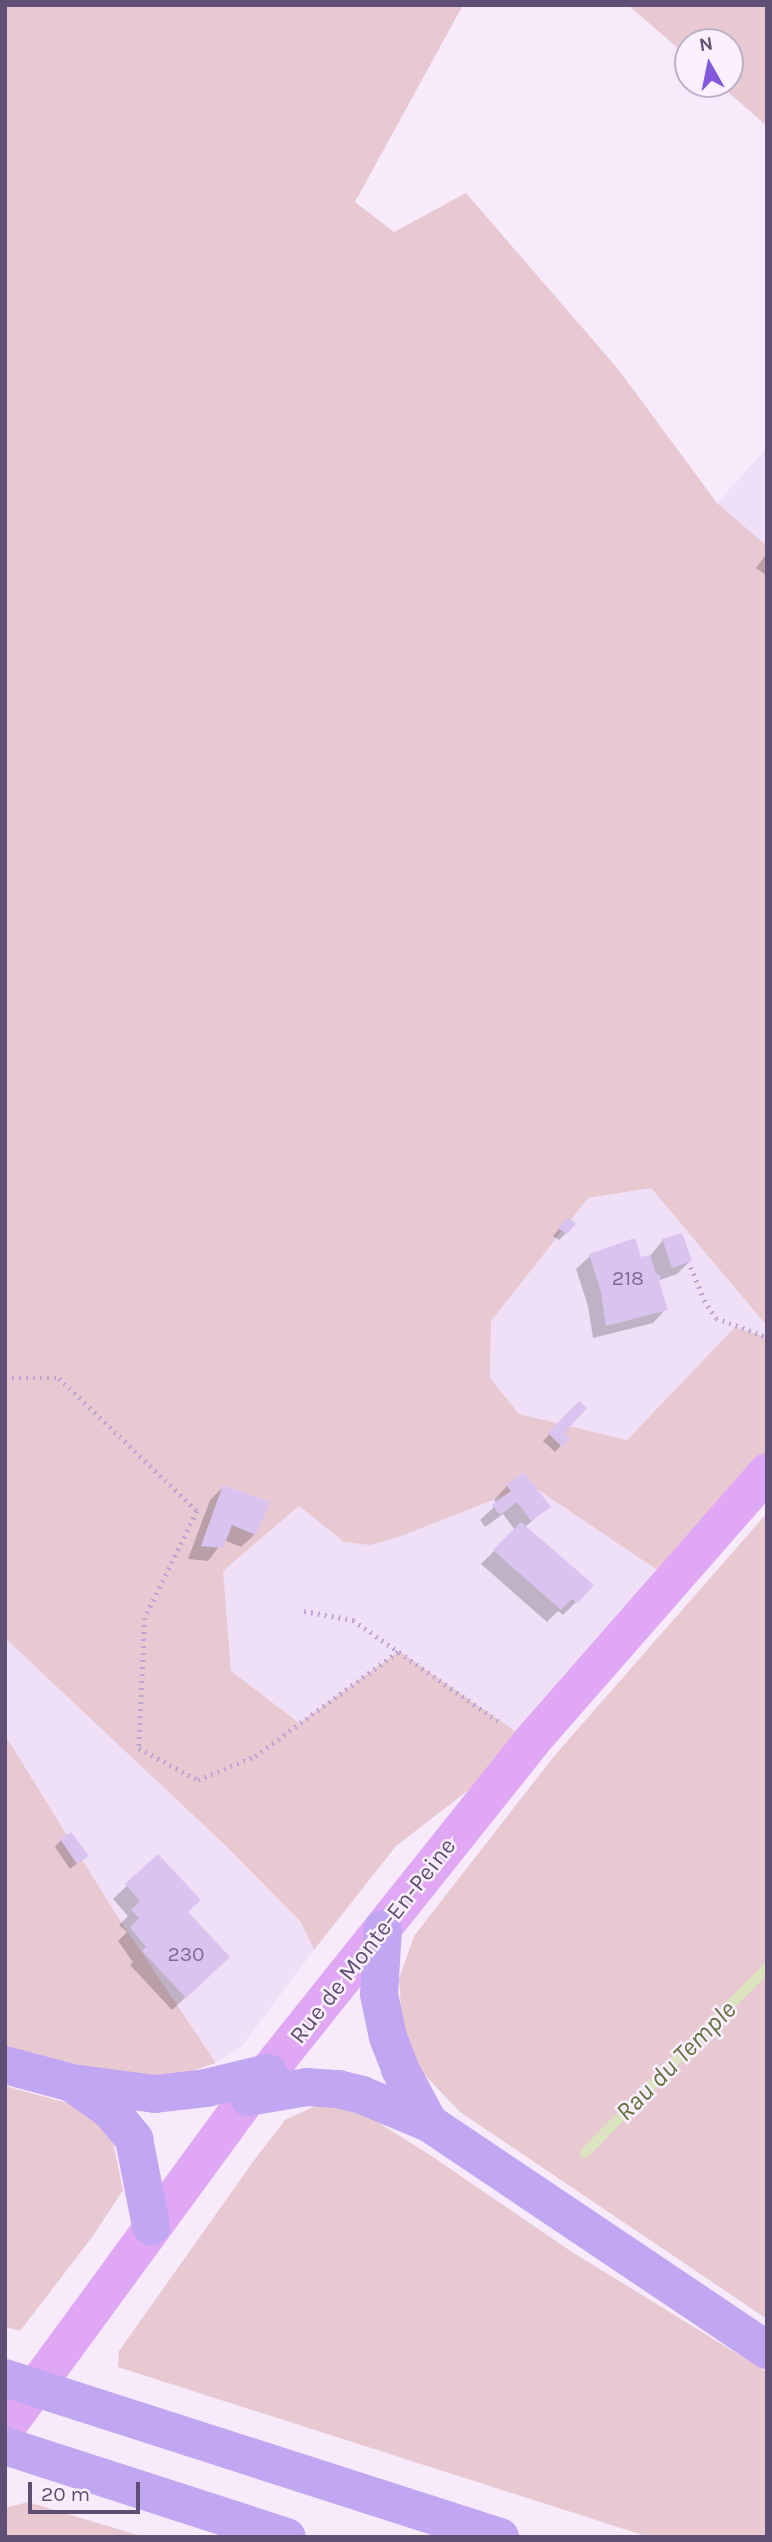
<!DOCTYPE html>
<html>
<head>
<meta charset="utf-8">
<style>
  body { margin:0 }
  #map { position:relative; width:772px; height:2542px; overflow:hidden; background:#f6eafb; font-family:Karla,sans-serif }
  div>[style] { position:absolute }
  .residential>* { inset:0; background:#efdff7 }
  .green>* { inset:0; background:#e8c9d2 }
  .shadow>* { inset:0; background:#0003 }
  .stream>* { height:10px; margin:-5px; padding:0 5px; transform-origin:5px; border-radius:5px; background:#dbe4bf }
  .building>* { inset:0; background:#d9c3ef }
  .path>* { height:4.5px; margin-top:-2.25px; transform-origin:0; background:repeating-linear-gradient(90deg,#bda6d4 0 2px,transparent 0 7px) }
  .major>* { height:38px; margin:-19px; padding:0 19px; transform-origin:19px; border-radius:19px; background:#e0a8f4 }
  .highway>* { height:38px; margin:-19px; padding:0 19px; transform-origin:19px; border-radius:19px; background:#c1a6f1 }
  span { translate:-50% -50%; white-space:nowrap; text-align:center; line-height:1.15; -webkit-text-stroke:5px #faf0fe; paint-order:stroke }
  .number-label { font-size:21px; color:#7e6c94 }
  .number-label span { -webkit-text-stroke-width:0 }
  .street-label { font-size:24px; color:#604f75 }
  .water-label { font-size:26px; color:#647240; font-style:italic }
  .frame { position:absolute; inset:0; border:7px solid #604f75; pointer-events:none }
  .north { position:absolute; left:674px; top:28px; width:70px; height:70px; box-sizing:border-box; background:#faf0fe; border:2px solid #bcb0c7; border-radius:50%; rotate:351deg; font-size:19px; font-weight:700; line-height:28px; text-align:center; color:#604f75 }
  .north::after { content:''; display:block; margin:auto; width:24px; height:32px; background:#8359dc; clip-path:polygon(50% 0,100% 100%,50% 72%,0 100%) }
  .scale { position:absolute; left:28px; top:2482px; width:112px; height:32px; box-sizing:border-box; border:4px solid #604f75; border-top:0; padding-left:9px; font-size:21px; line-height:24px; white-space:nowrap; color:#604f75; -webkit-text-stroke:5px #faf0fe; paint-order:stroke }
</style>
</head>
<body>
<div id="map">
  <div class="residential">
    <i style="clip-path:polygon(767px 448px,767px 546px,717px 503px)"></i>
    <i style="clip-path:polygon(651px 1188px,767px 1326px,767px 1337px,735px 1327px,627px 1440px,519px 1414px,490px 1378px,491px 1321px,588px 1198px)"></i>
    <i style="clip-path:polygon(531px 1485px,672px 1580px,531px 1742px,399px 1651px,299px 1723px,231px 1671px,223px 1571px,299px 1506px,344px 1542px,396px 1538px)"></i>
    <i style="clip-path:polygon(5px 1638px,172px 1792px,301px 1922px,314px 1950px,243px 2045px,216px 2063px,116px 1914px,5px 1735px)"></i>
  </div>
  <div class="green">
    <i style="clip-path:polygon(5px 5px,463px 5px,355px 202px,394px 232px,466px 193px,618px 369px,717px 503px,767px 546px,767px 1326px,651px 1188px,588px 1198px,491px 1321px,490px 1378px,519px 1414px,627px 1440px,735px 1327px,760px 1335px,767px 1337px,767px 1472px,672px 1580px,531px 1485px,396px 1538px,370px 1545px,344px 1542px,299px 1506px,223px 1571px,231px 1671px,299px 1723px,399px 1651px,531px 1742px,396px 1846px,314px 1950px,301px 1922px,225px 1845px,5px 1638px)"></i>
    <i style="clip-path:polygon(628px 5px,767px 5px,767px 126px,719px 84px,730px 84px,730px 42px,688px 42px,688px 57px)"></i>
    <i style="clip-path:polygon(767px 1513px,767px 2319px,460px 2112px,416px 2066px,403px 2034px,399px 1979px,414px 1936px,555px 1755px)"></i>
    <i style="clip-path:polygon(5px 1735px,116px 1914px,216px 2063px,185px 2073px,133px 2078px,5px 2047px)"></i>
    <i style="clip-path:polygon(5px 2086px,67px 2103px,93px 2116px,113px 2142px,123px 2190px,93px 2236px,20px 2331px,5px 2327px)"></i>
    <i style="clip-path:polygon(324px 2102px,360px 2111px,433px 2157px,572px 2252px,767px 2372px,767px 2537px,649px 2537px,118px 2367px,119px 2351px,255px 2159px,285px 2120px)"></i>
    <i style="clip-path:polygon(28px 2502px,144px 2537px,5px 2537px,5px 2508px)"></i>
  </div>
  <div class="shadow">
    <i style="clip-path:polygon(767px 553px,767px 576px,756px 568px)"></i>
    <i style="clip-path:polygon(561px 1226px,566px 1233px,559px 1240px,553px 1236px)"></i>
    <i style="clip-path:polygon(663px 1240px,690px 1261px,677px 1274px,657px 1281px,666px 1309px,653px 1323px,593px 1338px,588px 1306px,576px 1269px,590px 1256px,640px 1260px,650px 1256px)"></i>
    <i style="clip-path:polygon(579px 1403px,561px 1433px,567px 1439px,555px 1452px,543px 1441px)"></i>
    <i style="clip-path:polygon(507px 1486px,548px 1507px,525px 1527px,576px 1602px,563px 1615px,558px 1611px,547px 1622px,481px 1564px,515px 1530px,503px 1514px,485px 1527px,480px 1520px,497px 1504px,494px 1500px)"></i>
    <i style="clip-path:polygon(223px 1487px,255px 1534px,241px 1547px,224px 1540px,208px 1561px,188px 1559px,210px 1500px)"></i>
    <i style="clip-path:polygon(61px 1840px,87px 1856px,70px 1869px,55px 1847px)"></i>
    <i style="clip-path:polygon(158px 1856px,214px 1971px,172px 2010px,130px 1965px,133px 1962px,118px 1941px,127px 1932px,119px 1925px,128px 1916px,113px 1899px)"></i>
  </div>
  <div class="stream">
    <i style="left:585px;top:2153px;width:260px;rotate:-45.5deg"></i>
  </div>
  <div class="building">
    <i style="clip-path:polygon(568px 1217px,576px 1224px,567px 1234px,558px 1228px)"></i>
    <i style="clip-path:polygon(682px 1233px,692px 1261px,672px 1268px,662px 1239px)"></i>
    <i style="clip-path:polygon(635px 1238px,641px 1257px,650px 1255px,656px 1273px,661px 1276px,659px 1281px,668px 1310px,606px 1326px,601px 1292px,589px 1254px)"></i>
    <i style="clip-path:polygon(579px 1401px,587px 1408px,564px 1433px,570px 1439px,562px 1447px,548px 1433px)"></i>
    <i style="clip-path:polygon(524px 1472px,551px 1507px,531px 1521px,517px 1502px,500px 1515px,492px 1505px,511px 1491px,506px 1485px)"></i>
    <i style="clip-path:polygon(223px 1485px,270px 1502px,256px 1535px,232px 1525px,223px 1548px,201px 1546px)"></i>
    <i style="clip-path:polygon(521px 1522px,594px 1585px,578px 1603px,572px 1599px,561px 1610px,493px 1550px)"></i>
    <i style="clip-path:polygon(71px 1832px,89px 1856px,77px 1864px,60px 1839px)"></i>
    <i style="clip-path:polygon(158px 1854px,201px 1900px,188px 1912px,230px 1957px,186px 1998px,142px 1951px,146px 1947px,130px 1927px,139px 1918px,131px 1910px,140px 1901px,125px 1884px)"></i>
  </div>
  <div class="path">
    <i style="left:691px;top:1267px;width:35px;rotate:68deg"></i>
    <i style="left:704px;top:1300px;width:22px;rotate:56deg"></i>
    <i style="left:716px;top:1318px;width:54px;rotate:20.4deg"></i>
    <i style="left:5px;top:1378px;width:54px"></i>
    <i style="left:59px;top:1378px;width:192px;rotate:43.9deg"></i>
    <i style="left:197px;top:1511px;width:119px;rotate:115.9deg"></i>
    <i style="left:145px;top:1618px;width:130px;rotate:92.6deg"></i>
    <i style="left:139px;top:1748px;width:67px;rotate:28.5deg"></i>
    <i style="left:198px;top:1780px;width:62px;rotate:-22.8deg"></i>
    <i style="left:255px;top:1756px;width:178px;rotate:-36.1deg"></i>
    <i style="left:304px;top:1611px;width:50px;rotate:10.4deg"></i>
    <i style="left:353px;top:1620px;width:177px;rotate:34.9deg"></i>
  </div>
  <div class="major">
    <i style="left:5px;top:2429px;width:411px;rotate:-53.8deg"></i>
    <i style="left:248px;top:2097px;width:454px;rotate:-51.4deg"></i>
    <i style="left:531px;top:1742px;width:359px;rotate:-48.8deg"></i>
  </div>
  <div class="highway">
    <i style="left:383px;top:1929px;width:65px;rotate:93.5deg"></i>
    <i style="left:379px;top:1994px;width:44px;rotate:78.2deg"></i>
    <i style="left:388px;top:2037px;width:34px;rotate:69deg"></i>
    <i style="left:400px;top:2069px;width:61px;rotate:61.8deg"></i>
    <i style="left:5px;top:2065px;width:69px;rotate:15deg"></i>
    <i style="left:72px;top:2083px;width:84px;rotate:7.5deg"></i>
    <i style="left:155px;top:2094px;width:51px;rotate:-6.7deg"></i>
    <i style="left:206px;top:2088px;width:64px;rotate:-13.6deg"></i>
    <i style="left:73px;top:2084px;width:45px;rotate:35.1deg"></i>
    <i style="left:110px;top:2110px;width:38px;rotate:50deg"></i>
    <i style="left:134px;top:2139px;width:89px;rotate:78.9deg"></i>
    <i style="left:248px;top:2097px;width:60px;rotate:-9.6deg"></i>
    <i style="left:307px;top:2087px;width:31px;rotate:4deg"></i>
    <i style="left:338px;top:2089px;width:25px;rotate:14deg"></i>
    <i style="left:362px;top:2095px;width:73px;rotate:22.7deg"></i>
    <i style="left:429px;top:2123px;width:407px;rotate:33.9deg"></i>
    <i style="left:5px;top:2378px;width:520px;rotate:17.81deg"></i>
    <i style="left:5px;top:2446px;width:296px;rotate:17.9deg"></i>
  </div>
  <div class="number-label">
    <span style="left:628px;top:1278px">218</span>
    <span style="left:186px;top:1954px">230</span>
  </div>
  <div class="street-label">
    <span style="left:373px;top:1941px;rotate:-52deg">Rue de Monte-En-Peine</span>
  </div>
  <div class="water-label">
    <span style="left:676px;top:2061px;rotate:-45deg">Rau du Temple</span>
  </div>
  <div class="frame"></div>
  <div class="north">N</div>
  <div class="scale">20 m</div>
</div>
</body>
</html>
